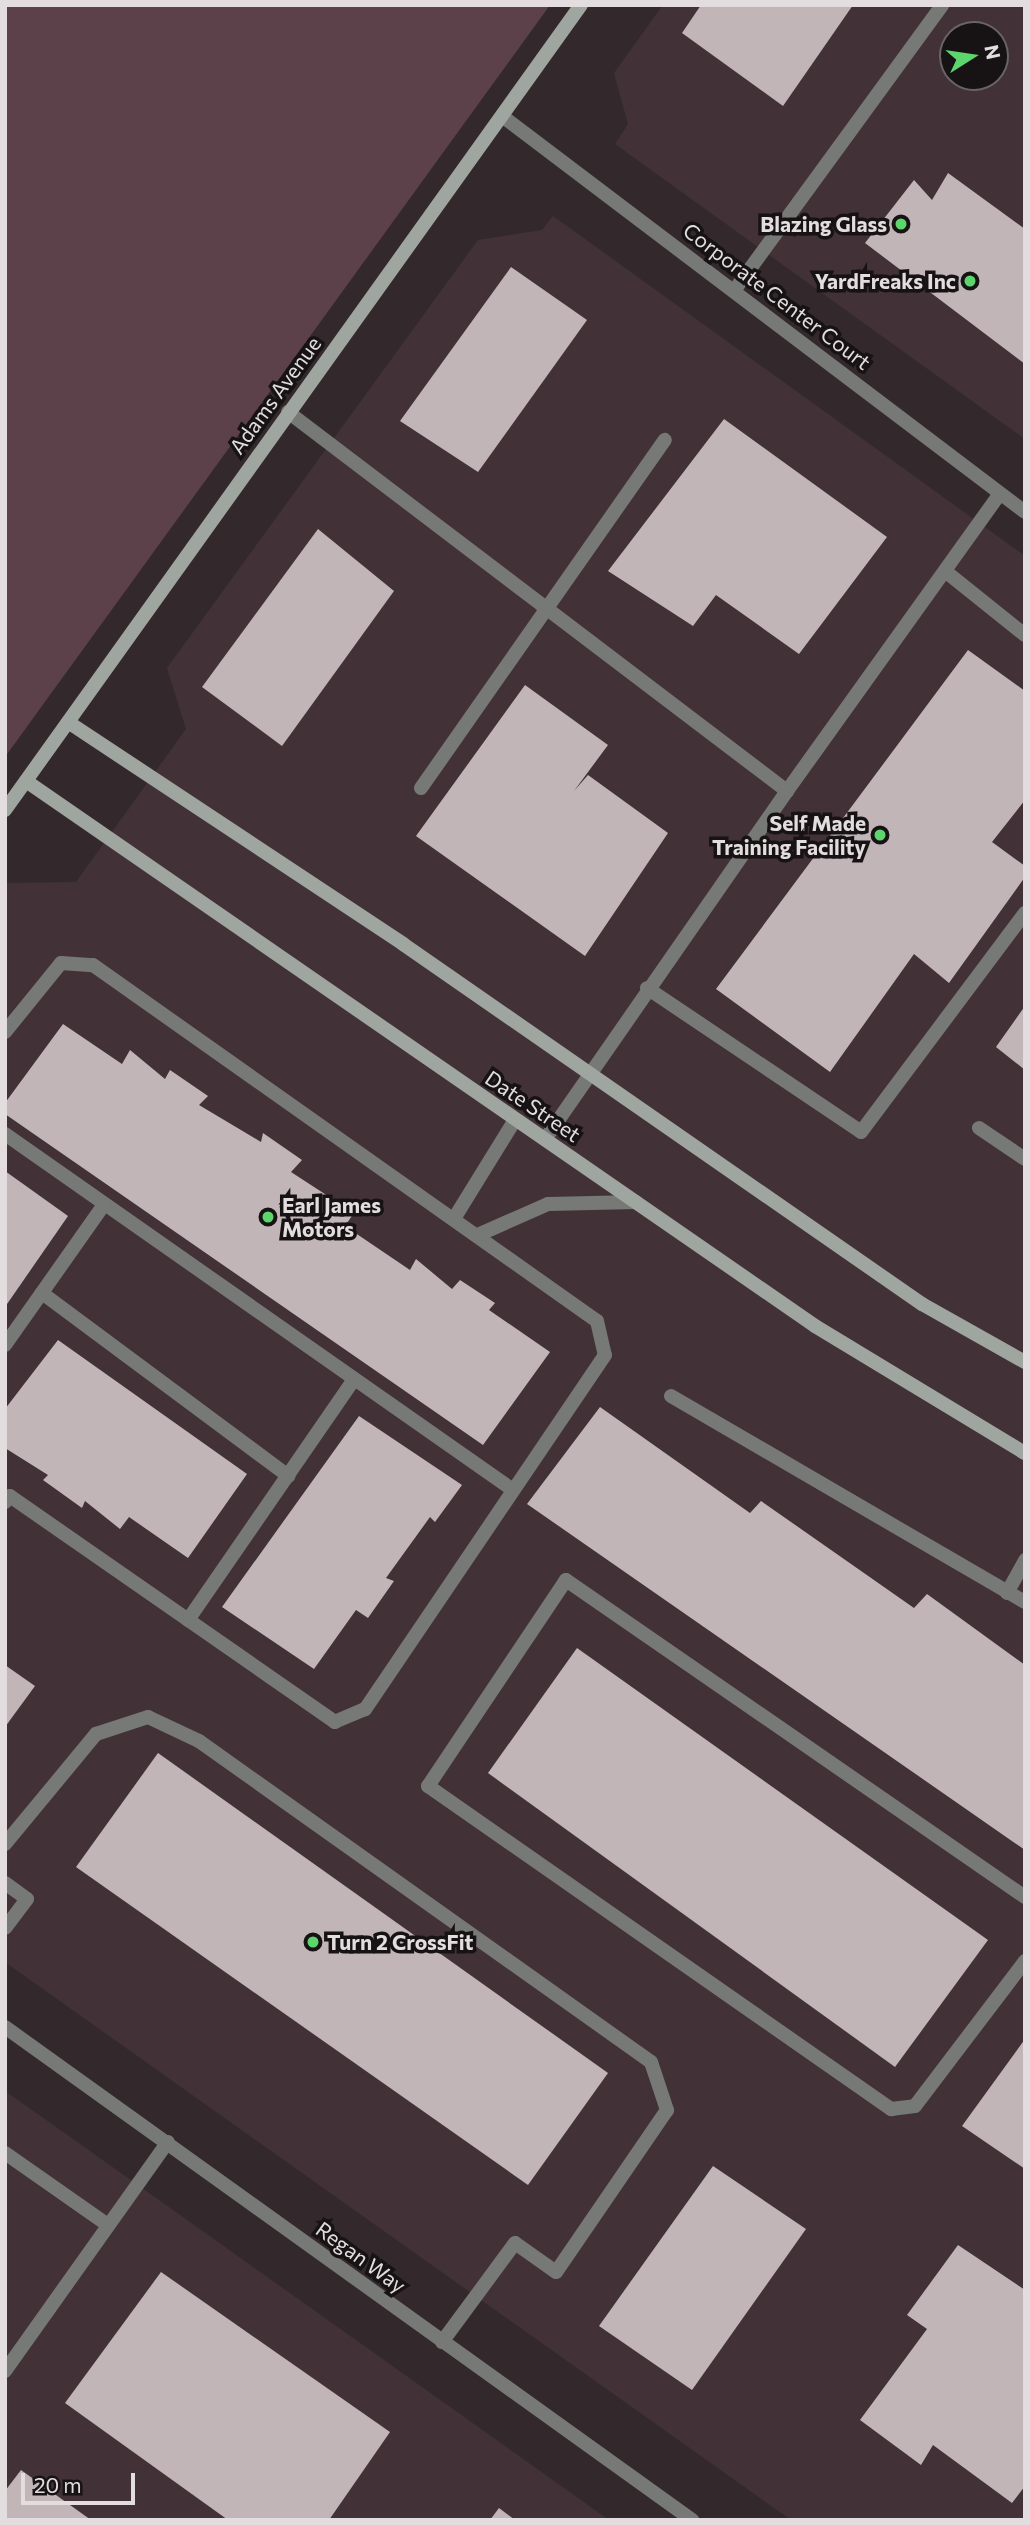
<!DOCTYPE html>
<html>
<head>
<meta charset="utf-8">
<style>
  body { margin:0 }
  #map { position:relative; width:1030px; height:2525px; overflow:hidden; background:#33292c; font-family:Commissioner,sans-serif }
  div>[style] { position:absolute }
  .built>* { inset:0; background:#423237 }
  .green>* { inset:0; background:#5d414a }
  .building>* { inset:0; background:#c1b5b8 }
  .lane>* { height:14px; margin:-7px; padding:0 7px; transform-origin:7px; border-radius:7px; background:#767976 }
  .street>* { height:14px; margin:-7px; padding:0 7px; transform-origin:7px; border-radius:7px; background:#767976 }
  .secondary>* { height:14px; margin:-7px; padding:0 7px; transform-origin:7px; border-radius:7px; background:#9fa59f }
  .dots>* { width:19px; height:19px; translate:-50% -50%; box-sizing:border-box; border:4px solid #171314; border-radius:50% }
  span { translate:-50% -50%; white-space:nowrap; text-align:center; line-height:1.15; -webkit-text-stroke:7px #171314; paint-order:stroke }
  .poi-label { font-size:21px; color:#e4dddf; font-weight:700 }
  .right { translate:-100% -50%; text-align:right }
  .left { translate:0 -50%; text-align:left }
  .street-label { font-size:21px; color:#e4dddf }
  .frame { position:absolute; inset:0; border:7px solid #e4dddf; pointer-events:none }
  .north { position:absolute; left:939px; top:21px; width:70px; height:70px; box-sizing:border-box; background:#171314; border:2px solid #696465; border-radius:50%; rotate:78deg; font-size:19px; font-weight:700; line-height:28px; text-align:center; color:#e4dddf }
  .north::after { content:''; display:block; margin:auto; width:24px; height:32px; background:#5dd56d; clip-path:polygon(50% 0,100% 100%,50% 72%,0 100%) }
  .scale { position:absolute; left:21px; top:2473px; width:114px; height:32px; box-sizing:border-box; border:4px solid #e4dddf; border-top:0; padding-left:9px; font-size:21px; line-height:24px; white-space:nowrap; color:#e4dddf; -webkit-text-stroke:5px #171314; paint-order:stroke }
</style>
</head>
<body>
<div id="map">
  <div class="built">
    <i style="clip-path:polygon(evenodd,663px 5px,1025px 5px,1025px 439px,615px 144px,628px 124px,614px 73px,663px 5px,953px 35px,995px 35px,995px 77px,953px 77px,953px 35px)"></i>
    <i style="clip-path:polygon(553px 216px,1025px 556px,1025px 2520px,791px 2520px,5px 1962px,5px 883px,76px 882px,186px 729px,167px 668px,478px 240px,542px 230px)"></i>
    <i style="clip-path:polygon(5px 2091px,83px 2146px,609px 2520px,5px 2520px)"></i>
  </div>
  <div class="green">
    <i style="clip-path:polygon(5px 5px,550px 5px,5px 757px)"></i>
  </div>
  <div class="building">
    <i style="clip-path:polygon(701px 5px,853px 5px,783px 106px,682px 33px)"></i>
    <i style="clip-path:polygon(948px 173px,1025px 229px,1025px 364px,865px 243px,914px 180px,932px 200px)"></i>
    <i style="clip-path:polygon(511px 267px,587px 320px,478px 472px,400px 421px)"></i>
    <i style="clip-path:polygon(724px 419px,887px 537px,799px 654px,716px 595px,693px 626px,608px 571px)"></i>
    <i style="clip-path:polygon(318px 529px,394px 591px,282px 746px,202px 687px)"></i>
    <i style="clip-path:polygon(968px 650px,1025px 691px,1025px 800px,992px 842px,1025px 866px,1025px 877px,949px 983px,914px 954px,830px 1072px,716px 989px)"></i>
    <i style="clip-path:polygon(525px 685px,608px 745px,574px 791px,588px 775px,668px 833px,585px 956px,416px 836px)"></i>
    <i style="clip-path:polygon(1025px 1006px,1025px 1070px,996px 1047px)"></i>
    <i style="clip-path:polygon(63px 1024px,122px 1064px,130px 1050px,165px 1079px,170px 1070px,208px 1096px,199px 1105px,261px 1142px,263px 1133px,302px 1160px,291px 1172px,354px 1213px,345px 1226px,410px 1270px,416px 1259px,452px 1289px,460px 1280px,495px 1303px,489px 1310px,550px 1352px,483px 1445px,5px 1114px,5px 1103px)"></i>
    <i style="clip-path:polygon(5px 1171px,68px 1216px,5px 1307px)"></i>
    <i style="clip-path:polygon(58px 1340px,247px 1474px,188px 1558px,129px 1517px,120px 1529px,85px 1501px,82px 1508px,43px 1480px,48px 1475px,5px 1448px,5px 1409px)"></i>
    <i style="clip-path:polygon(600px 1407px,750px 1513px,761px 1501px,914px 1608px,927px 1594px,1025px 1665px,1025px 1850px,527px 1504px)"></i>
    <i style="clip-path:polygon(359px 1416px,462px 1485px,435px 1522px,430px 1517px,386px 1578px,394px 1581px,368px 1618px,356px 1610px,314px 1669px,222px 1607px)"></i>
    <i style="clip-path:polygon(577px 1648px,988px 1940px,895px 2067px,488px 1773px)"></i>
    <i style="clip-path:polygon(5px 1665px,35px 1686px,5px 1727px)"></i>
    <i style="clip-path:polygon(158px 1753px,608px 2073px,528px 2185px,76px 1867px)"></i>
    <i style="clip-path:polygon(1025px 2039px,1025px 2169px,962px 2126px)"></i>
    <i style="clip-path:polygon(713px 2166px,806px 2229px,692px 2390px,599px 2326px)"></i>
    <i style="clip-path:polygon(958px 2245px,1025px 2290px,1025px 2486px,1012px 2503px,933px 2445px,921px 2465px,860px 2420px,927px 2329px,907px 2315px)"></i>
    <i style="clip-path:polygon(161px 2272px,390px 2432px,329px 2520px,228px 2520px,65px 2403px)"></i>
    <i style="clip-path:polygon(21px 2470px,91px 2520px,5px 2520px,5px 2491px)"></i>
    <i style="clip-path:polygon(499px 2508px,515px 2520px,490px 2520px)"></i>
  </div>
  <div class="lane">
    <i style="left:736px;top:288px;width:350px;rotate:-53.9deg"></i>
    <i style="left:288px;top:412px;width:627px;rotate:37.22deg"></i>
    <i style="left:787px;top:791px;width:424px;rotate:124.8deg"></i>
    <i style="left:945px;top:571px;width:102px;rotate:38.7deg"></i>
    <i style="left:421px;top:788px;width:425px;rotate:-55deg"></i>
    <i style="left:787px;top:791px;width:365px;rotate:-54.4deg"></i>
    <i style="left:647px;top:988px;width:258px;rotate:33.9deg"></i>
    <i style="left:861px;top:1132px;width:274px;rotate:-53.2deg"></i>
    <i style="left:5px;top:1032px;width:89px;rotate:-50.9deg"></i>
    <i style="left:61px;top:963px;width:32px;rotate:4deg"></i>
    <i style="left:93px;top:965px;width:617px;rotate:35.24deg"></i>
    <i style="left:597px;top:1321px;width:35px;rotate:77deg"></i>
    <i style="left:605px;top:1355px;width:428px;rotate:124.1deg"></i>
    <i style="left:365px;top:1709px;width:33px;rotate:157deg"></i>
    <i style="left:335px;top:1722px;width:396px;rotate:-145.2deg"></i>
    <i style="left:10px;top:1496px;width:8px;rotate:130deg"></i>
    <i style="left:979px;top:1128px;width:55px;rotate:34deg"></i>
    <i style="left:5px;top:1134px;width:620px;rotate:35.02deg"></i>
    <i style="left:455px;top:1217px;width:114px;rotate:-58.3deg"></i>
    <i style="left:480px;top:1234px;width:74px;rotate:-23.8deg"></i>
    <i style="left:548px;top:1204px;width:88px;rotate:-1.3deg"></i>
    <i style="left:42px;top:1293px;width:307px;rotate:36.6deg"></i>
    <i style="left:5px;top:1345px;width:170px;rotate:-54.8deg"></i>
    <i style="left:671px;top:1396px;width:410px;rotate:30.2deg"></i>
    <i style="left:1007px;top:1593px;width:38px;rotate:-61deg"></i>
    <i style="left:188px;top:1620px;width:290px;rotate:-55.4deg"></i>
    <i style="left:5px;top:1844px;width:143px;rotate:-50.4deg"></i>
    <i style="left:96px;top:1734px;width:55px;rotate:-18.1deg"></i>
    <i style="left:148px;top:1717px;width:56px;rotate:25.2deg"></i>
    <i style="left:199px;top:1741px;width:554px;rotate:35.38deg"></i>
    <i style="left:651px;top:2062px;width:51px;rotate:71.6deg"></i>
    <i style="left:667px;top:2110px;width:196px;rotate:124.4deg"></i>
    <i style="left:556px;top:2272px;width:50px;rotate:-144.7deg"></i>
    <i style="left:515px;top:2243px;width:123px;rotate:126.4deg"></i>
    <i style="left:5px;top:1883px;width:27px;rotate:36deg"></i>
    <i style="left:27px;top:1899px;width:36px;rotate:127deg"></i>
    <i style="left:1025px;top:1897px;width:558px;rotate:-145.37deg"></i>
    <i style="left:566px;top:1580px;width:248px;rotate:123.8deg"></i>
    <i style="left:428px;top:1786px;width:565px;rotate:34.9deg"></i>
    <i style="left:891px;top:2109px;width:24px;rotate:-7deg"></i>
    <i style="left:915px;top:2106px;width:182px;rotate:-52.8deg"></i>
    <i style="left:5px;top:2153px;width:126px;rotate:35deg"></i>
    <i style="left:5px;top:2371px;width:281px;rotate:-54.6deg"></i>
  </div>
  <div class="street">
    <i style="left:502px;top:116px;width:656px;rotate:37.13deg"></i>
    <i style="left:5px;top:2027px;width:846px;rotate:35.66deg"></i>
  </div>
  <div class="secondary">
    <i style="left:68px;top:722px;width:402px;rotate:33.5deg"></i>
    <i style="left:403px;top:944px;width:632px;rotate:34.75deg"></i>
    <i style="left:922px;top:1304px;width:118px;rotate:29.4deg"></i>
    <i style="left:26px;top:781px;width:959px;rotate:34.63deg"></i>
    <i style="left:815px;top:1326px;width:245px;rotate:31.2deg"></i>
    <i style="left:5px;top:810px;width:990px;rotate:-54.42deg"></i>
  </div>
  <div class="dots">
    <i style="left:901px;top:224px;background:#5dd56d"></i>
    <i style="left:970px;top:281px;background:#5dd56d"></i>
    <i style="left:880px;top:835px;background:#5dd56d"></i>
    <i style="left:268px;top:1217px;background:#5dd56d"></i>
    <i style="left:313px;top:1942px;background:#5dd56d"></i>
  </div>
  <div class="poi-label">
    <span class="right" style="left:887px;top:224px">Blazing Glass</span>
    <span class="right" style="left:956px;top:281px">YardFreaks Inc</span>
    <span class="right" style="left:866px;top:835px">Self Made<br>Training Facility</span>
    <span class="left" style="left:282px;top:1217px">Earl James<br>Motors</span>
    <span class="left" style="left:327px;top:1942px">Turn 2 CrossFit</span>
  </div>
  <div class="street-label">
    <span style="left:777px;top:296px;rotate:37deg">Corporate Center Court</span>
    <span style="left:275px;top:395px;rotate:-54deg">Adams Avenue</span>
    <span style="left:533px;top:1106px;rotate:34deg">Date Street</span>
    <span style="left:361px;top:2257px;rotate:36deg">Regan Way</span>
  </div>
  <div class="frame"></div>
  <div class="north">N</div>
  <div class="scale">20 m</div>
</div>
</body>
</html>
